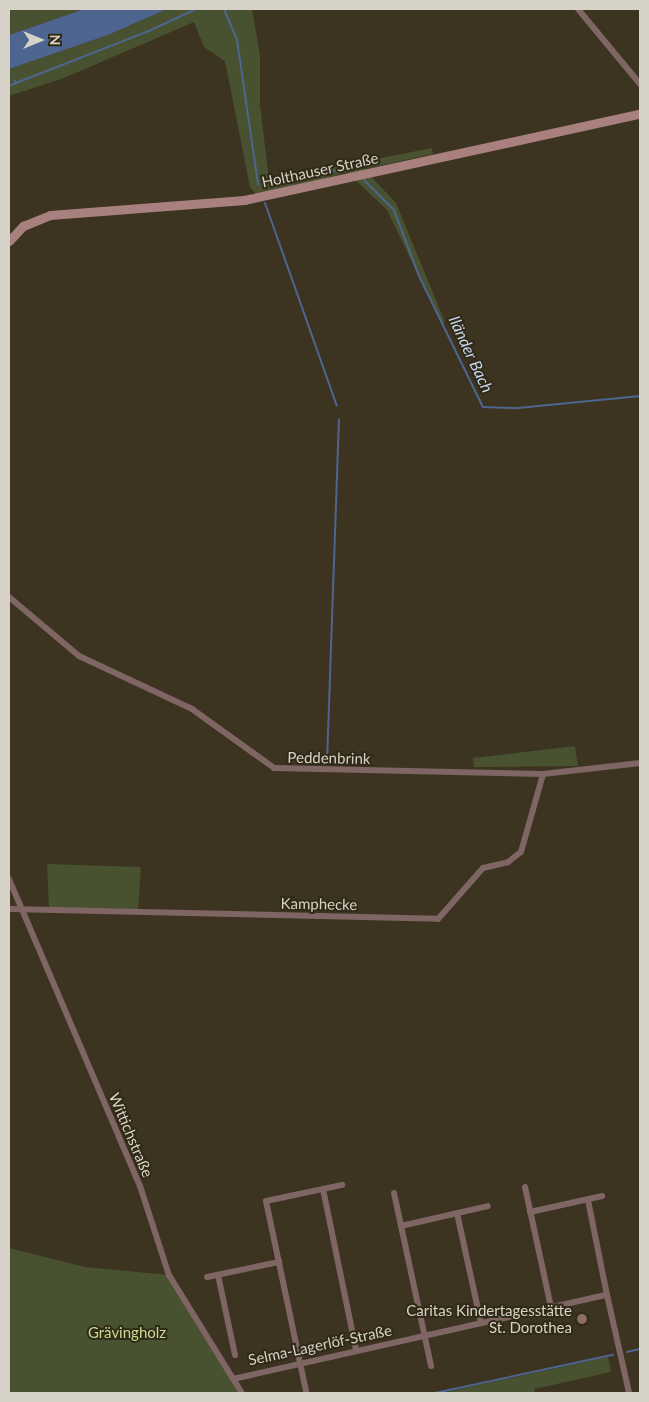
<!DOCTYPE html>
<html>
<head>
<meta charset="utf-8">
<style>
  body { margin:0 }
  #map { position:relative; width:649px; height:1402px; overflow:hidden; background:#3c3421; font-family:Lato,sans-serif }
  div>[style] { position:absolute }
  .green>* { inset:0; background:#485230 }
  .water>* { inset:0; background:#4e6590 }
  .stream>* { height:2px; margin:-1px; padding:0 1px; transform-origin:1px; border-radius:1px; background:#4e6590 }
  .street>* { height:6px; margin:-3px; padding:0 3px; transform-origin:3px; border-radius:3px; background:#7f6563 }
  .secondary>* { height:9px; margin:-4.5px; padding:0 4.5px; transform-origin:4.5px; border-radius:4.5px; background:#a8807d }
  .dots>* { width:14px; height:14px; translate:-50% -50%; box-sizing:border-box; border:2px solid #312a17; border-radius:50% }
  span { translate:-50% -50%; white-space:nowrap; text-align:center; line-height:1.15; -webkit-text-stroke:4px #312a17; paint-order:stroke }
  .street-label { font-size:15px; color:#d7d2c7 }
  .poi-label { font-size:15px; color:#d7d2c7 }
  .right { translate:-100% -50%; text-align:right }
  .park-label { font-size:15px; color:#c4dc8f }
  .water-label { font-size:16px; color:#c9d8f4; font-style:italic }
  .frame { position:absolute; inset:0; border:10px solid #d7d2c7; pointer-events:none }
  .north { position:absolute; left:15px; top:15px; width:50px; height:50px; -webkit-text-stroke:4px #312a17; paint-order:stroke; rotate:90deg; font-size:14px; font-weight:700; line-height:20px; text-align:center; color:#d7d2c7 }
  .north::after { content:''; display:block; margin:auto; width:18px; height:22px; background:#d7d2c7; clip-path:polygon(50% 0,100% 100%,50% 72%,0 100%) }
</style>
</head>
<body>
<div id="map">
  <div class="green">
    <i style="clip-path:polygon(9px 9px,84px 9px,9px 35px)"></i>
    <i style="clip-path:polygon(167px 9px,252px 9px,260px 55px,260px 104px,269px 180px,432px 148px,433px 154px,364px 169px,396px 203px,445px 322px,442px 324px,387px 210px,347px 172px,259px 197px,250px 187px,225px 61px,204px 47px,194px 22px,64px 78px,9px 96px,9px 69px,108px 35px)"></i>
    <i style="clip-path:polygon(575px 746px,578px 766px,474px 767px,473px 758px)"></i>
    <i style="clip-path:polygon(47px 864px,141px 867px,138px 909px,49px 908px)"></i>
    <i style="clip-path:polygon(9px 1248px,85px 1267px,169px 1275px,239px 1393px,9px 1393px)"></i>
    <i style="clip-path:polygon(608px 1357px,611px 1372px,534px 1389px,535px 1393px,442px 1393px)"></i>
  </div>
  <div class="water">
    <i style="clip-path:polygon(84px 9px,167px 9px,108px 35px,9px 69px,9px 35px)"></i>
  </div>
  <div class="stream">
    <i style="left:224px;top:9px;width:34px;rotate:67deg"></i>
    <i style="left:237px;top:40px;width:146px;rotate:81.7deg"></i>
    <i style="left:14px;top:80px;width:4px;rotate:56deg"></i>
    <i style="left:16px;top:83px;width:145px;rotate:-21.4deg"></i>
    <i style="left:151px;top:30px;width:50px;rotate:-25deg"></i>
    <i style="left:9px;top:86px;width:8px;rotate:-23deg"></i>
    <i style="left:364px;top:180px;width:42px;rotate:45deg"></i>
    <i style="left:394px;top:210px;width:71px;rotate:69.3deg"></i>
    <i style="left:419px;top:276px;width:146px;rotate:64deg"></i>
    <i style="left:483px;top:407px;width:35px;rotate:2deg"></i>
    <i style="left:518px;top:408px;width:123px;rotate:-5.6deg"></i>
    <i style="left:276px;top:182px;width:75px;rotate:-10.7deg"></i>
    <i style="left:265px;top:203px;width:215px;rotate:70.5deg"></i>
    <i style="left:327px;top:762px;width:343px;rotate:-88deg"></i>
    <i style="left:640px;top:1191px;width:4px;rotate:90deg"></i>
    <i style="left:627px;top:1352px;width:13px;rotate:-13deg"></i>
    <i style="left:435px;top:1393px;width:182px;rotate:-12.1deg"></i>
  </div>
  <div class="street">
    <i style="left:578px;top:9px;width:97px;rotate:50.4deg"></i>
    <i style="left:9px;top:597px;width:92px;rotate:40.1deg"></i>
    <i style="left:79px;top:656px;width:125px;rotate:25.1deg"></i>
    <i style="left:192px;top:709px;width:101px;rotate:35.7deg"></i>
    <i style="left:274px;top:768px;width:269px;rotate:1.3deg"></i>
    <i style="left:543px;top:774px;width:98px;rotate:-6.5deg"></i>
    <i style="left:9px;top:879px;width:334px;rotate:66.9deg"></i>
    <i style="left:140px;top:1186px;width:94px;rotate:72deg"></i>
    <i style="left:169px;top:1275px;width:139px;rotate:58.3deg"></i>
    <i style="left:9px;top:909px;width:429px;rotate:1.3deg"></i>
    <i style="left:438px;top:919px;width:68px;rotate:-48.6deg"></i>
    <i style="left:483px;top:868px;width:26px;rotate:-13deg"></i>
    <i style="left:508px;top:862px;width:16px;rotate:-38deg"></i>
    <i style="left:521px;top:852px;width:81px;rotate:-74.2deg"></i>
    <i style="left:525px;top:1187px;width:123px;rotate:77.8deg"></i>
    <i style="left:323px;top:1189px;width:164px;rotate:78.4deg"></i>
    <i style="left:394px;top:1193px;width:177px;rotate:77.9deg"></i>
    <i style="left:588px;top:1200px;width:97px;rotate:78.7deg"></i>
    <i style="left:530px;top:1212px;width:74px;rotate:-12.5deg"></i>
    <i style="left:457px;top:1213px;width:113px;rotate:77.7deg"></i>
    <i style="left:401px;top:1226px;width:89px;rotate:-12.9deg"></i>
    <i style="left:218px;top:1275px;width:82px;rotate:78deg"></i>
    <i style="left:207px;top:1277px;width:74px;rotate:-11.8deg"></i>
    <i style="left:233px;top:1379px;width:383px;rotate:-12.7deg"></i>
    <i style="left:607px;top:1295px;width:100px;rotate:77.3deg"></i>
    <i style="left:306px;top:1391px;width:194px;rotate:-101.9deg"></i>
    <i style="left:266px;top:1201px;width:78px;rotate:-11.9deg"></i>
  </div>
  <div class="secondary">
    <i style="left:9px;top:241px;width:21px;rotate:-47deg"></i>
    <i style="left:23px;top:226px;width:29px;rotate:-22deg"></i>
    <i style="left:50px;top:215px;width:195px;rotate:-4.4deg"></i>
    <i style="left:244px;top:200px;width:405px;rotate:-12.3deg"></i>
  </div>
  <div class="dots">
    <i style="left:582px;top:1319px;background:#8d6e63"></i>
  </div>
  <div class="street-label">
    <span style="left:320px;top:170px;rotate:-12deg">Holthauser Straße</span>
    <span style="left:329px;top:758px;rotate:1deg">Peddenbrink</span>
    <span style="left:319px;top:904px;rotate:1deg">Kamphecke</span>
    <span style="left:131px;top:1135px;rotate:67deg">Wittichstraße</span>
    <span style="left:320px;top:1345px;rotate:-12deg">Selma-Lagerlöf-Straße</span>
  </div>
  <div class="poi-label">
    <span class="right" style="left:572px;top:1319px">Caritas Kindertagesstätte<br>St. Dorothea</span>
  </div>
  <div class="park-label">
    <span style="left:127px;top:1333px">Grävingholz</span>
  </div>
  <div class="water-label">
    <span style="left:471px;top:354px;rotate:65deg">Iländer Bach</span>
  </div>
  <div class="frame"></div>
  <div class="north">N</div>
</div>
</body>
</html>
